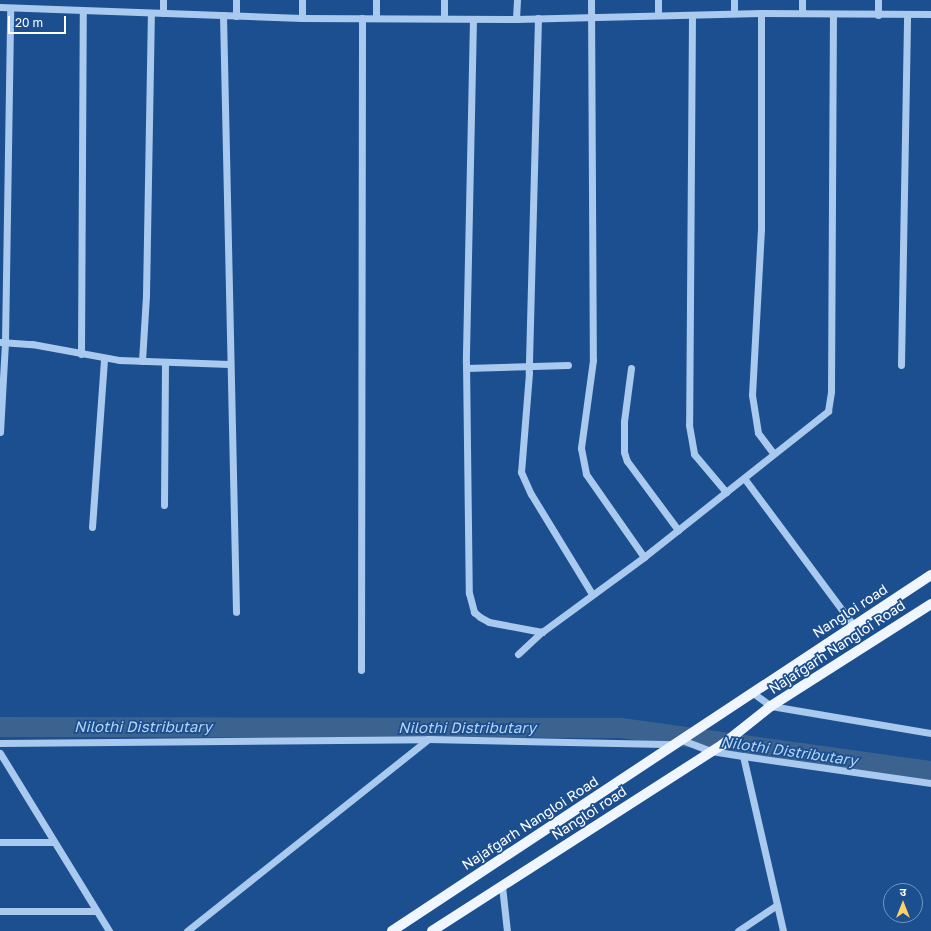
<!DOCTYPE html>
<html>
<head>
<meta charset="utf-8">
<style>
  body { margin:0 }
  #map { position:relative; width:931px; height:931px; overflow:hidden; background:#1b4f8f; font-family:"Golos Text","Noto Sans Devanagari",sans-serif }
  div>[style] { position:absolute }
  .canal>* { height:20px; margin:-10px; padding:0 10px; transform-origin:10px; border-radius:10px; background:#3c6290 }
  .minor>* { height:7px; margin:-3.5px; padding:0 3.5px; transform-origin:3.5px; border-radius:3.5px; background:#a9c9ee }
  .major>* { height:10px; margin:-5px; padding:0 5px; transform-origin:5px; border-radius:5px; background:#f0f6ff }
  span { translate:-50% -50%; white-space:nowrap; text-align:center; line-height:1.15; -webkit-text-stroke:3.5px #1b4f8f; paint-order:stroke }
  .street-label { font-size:14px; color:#fff }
  .water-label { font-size:15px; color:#b5d3f5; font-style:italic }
  .north { position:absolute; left:883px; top:883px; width:40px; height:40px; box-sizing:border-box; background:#1b4f8f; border:1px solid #7695bc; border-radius:50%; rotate:0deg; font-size:11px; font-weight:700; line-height:16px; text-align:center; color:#fff }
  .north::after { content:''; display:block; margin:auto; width:14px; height:18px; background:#ffd166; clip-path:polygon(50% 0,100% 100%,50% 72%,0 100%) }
  .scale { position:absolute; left:8px; top:16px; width:58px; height:18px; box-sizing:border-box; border:2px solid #fff; border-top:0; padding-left:5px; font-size:12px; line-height:14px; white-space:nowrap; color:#fff; -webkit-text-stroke:3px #1b4f8f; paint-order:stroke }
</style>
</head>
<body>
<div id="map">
  <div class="canal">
    <i style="left:0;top:727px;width:621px;rotate:0.09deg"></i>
    <i style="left:621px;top:728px;width:313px;rotate:7.9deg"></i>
  </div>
  <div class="minor">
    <i style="left:163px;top:0;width:13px;rotate:90deg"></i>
    <i style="left:236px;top:0;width:16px;rotate:90deg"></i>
    <i style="left:376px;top:0;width:18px;rotate:90deg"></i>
    <i style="left:591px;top:0;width:360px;rotate:89.7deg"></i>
    <i style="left:593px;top:360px;width:89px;rotate:97.8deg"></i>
    <i style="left:581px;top:448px;width:26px;rotate:79deg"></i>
    <i style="left:586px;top:474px;width:101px;rotate:55.1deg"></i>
    <i style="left:734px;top:0;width:13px;rotate:90deg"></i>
    <i style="left:878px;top:0;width:15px;rotate:90deg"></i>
    <i style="left:0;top:7px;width:302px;rotate:2.1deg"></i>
    <i style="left:302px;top:18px;width:214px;rotate:0.3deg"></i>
    <i style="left:516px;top:19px;width:245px;rotate:-1.4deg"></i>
    <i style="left:761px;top:13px;width:170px;rotate:0.3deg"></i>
    <i style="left:761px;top:13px;width:216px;rotate:90deg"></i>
    <i style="left:761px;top:229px;width:166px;rotate:93.1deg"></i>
    <i style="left:752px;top:395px;width:38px;rotate:81deg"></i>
    <i style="left:758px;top:433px;width:25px;rotate:53deg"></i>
    <i style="left:802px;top:13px;width:13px;rotate:-90deg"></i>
    <i style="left:658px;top:14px;width:14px;rotate:-90deg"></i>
    <i style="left:223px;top:15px;width:597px;rotate:88.75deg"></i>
    <i style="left:692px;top:15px;width:410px;rotate:90.4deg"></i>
    <i style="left:689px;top:425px;width:29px;rotate:80deg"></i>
    <i style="left:694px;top:454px;width:50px;rotate:49.9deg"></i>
    <i style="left:302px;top:18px;width:18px;rotate:-90deg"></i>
    <i style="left:444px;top:18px;width:18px;rotate:-90deg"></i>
    <i style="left:538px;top:18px;width:355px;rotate:91.5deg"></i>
    <i style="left:529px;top:373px;width:99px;rotate:94.6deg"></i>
    <i style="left:521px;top:472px;width:24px;rotate:66deg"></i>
    <i style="left:531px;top:494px;width:117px;rotate:58.6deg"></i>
    <i style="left:473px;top:19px;width:343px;rotate:91.2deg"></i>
    <i style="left:466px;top:362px;width:231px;rotate:89.3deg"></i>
    <i style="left:469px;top:593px;width:20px;rotate:75deg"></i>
    <i style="left:474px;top:612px;width:8px;rotate:40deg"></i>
    <i style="left:480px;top:617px;width:10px;rotate:29deg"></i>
    <i style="left:489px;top:622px;width:54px;rotate:10.7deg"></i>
    <i style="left:516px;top:19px;width:19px;rotate:-87deg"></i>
    <i style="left:0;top:342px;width:32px;rotate:4deg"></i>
    <i style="left:32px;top:344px;width:88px;rotate:10.4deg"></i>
    <i style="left:119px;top:360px;width:110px;rotate:2.1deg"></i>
    <i style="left:81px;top:354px;width:343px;rotate:-89.7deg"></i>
    <i style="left:142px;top:361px;width:66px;rotate:-86.5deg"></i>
    <i style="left:146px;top:295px;width:282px;rotate:-89deg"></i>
    <i style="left:901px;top:365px;width:351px;rotate:-89deg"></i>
    <i style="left:466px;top:368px;width:102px;rotate:-1.7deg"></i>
    <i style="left:631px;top:368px;width:53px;rotate:97.5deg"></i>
    <i style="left:624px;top:421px;width:31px;rotate:90deg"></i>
    <i style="left:624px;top:452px;width:9px;rotate:72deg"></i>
    <i style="left:627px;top:461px;width:86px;rotate:53.5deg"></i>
    <i style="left:0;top:432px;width:90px;rotate:-86.8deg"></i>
    <i style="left:5px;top:342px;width:334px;rotate:-89.1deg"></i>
    <i style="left:744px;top:478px;width:183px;rotate:53.4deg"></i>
    <i style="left:164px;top:505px;width:143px;rotate:-89.6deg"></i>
    <i style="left:92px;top:527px;width:169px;rotate:-85.9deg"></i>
    <i style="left:518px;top:654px;width:33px;rotate:-43deg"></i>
    <i style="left:542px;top:632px;width:127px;rotate:-36.3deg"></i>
    <i style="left:644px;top:557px;width:235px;rotate:-38.4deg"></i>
    <i style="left:828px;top:411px;width:20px;rotate:-81deg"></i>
    <i style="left:831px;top:391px;width:377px;rotate:-89.7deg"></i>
    <i style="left:361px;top:670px;width:652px;rotate:-89.91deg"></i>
    <i style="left:753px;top:693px;width:22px;rotate:36deg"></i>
    <i style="left:771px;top:706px;width:162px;rotate:9.6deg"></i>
    <i style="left:682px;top:740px;width:31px;rotate:21deg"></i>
    <i style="left:711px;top:751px;width:32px;rotate:9deg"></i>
    <i style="left:743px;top:756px;width:190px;rotate:8.2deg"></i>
    <i style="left:0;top:743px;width:428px;rotate:-0.5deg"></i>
    <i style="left:428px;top:739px;width:248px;rotate:1.2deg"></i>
    <i style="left:0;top:753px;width:209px;rotate:58.5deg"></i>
    <i style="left:743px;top:756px;width:180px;rotate:77.1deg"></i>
    <i style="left:0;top:842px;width:53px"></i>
    <i style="left:502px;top:886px;width:45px;rotate:83.7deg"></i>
    <i style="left:0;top:911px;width:96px"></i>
    <i style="left:187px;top:931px;width:308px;rotate:-38.5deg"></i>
    <i style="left:738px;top:931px;width:47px;rotate:-33.7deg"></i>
  </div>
  <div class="major">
    <i style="left:392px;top:931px;width:646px;rotate:-33.44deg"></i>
    <i style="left:432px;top:931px;width:345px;rotate:-32.7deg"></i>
    <i style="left:722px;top:745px;width:63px;rotate:-38.5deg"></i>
    <i style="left:771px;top:706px;width:190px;rotate:-32.5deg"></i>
  </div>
  <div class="street-label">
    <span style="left:850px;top:611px;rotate:-33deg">Nangloi road</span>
    <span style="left:837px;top:647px;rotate:-33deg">Najafgarh Nangloi Road</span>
    <span style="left:589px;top:813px;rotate:-33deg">Nangloi road</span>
    <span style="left:530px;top:823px;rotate:-33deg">Najafgarh Nangloi Road</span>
  </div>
  <div class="water-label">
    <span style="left:143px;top:727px">Nilothi Distributary</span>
    <span style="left:467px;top:728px">Nilothi Distributary</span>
    <span style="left:789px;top:751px;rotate:8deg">Nilothi Distributary</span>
  </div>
  <div class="north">उ</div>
  <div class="scale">20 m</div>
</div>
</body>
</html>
